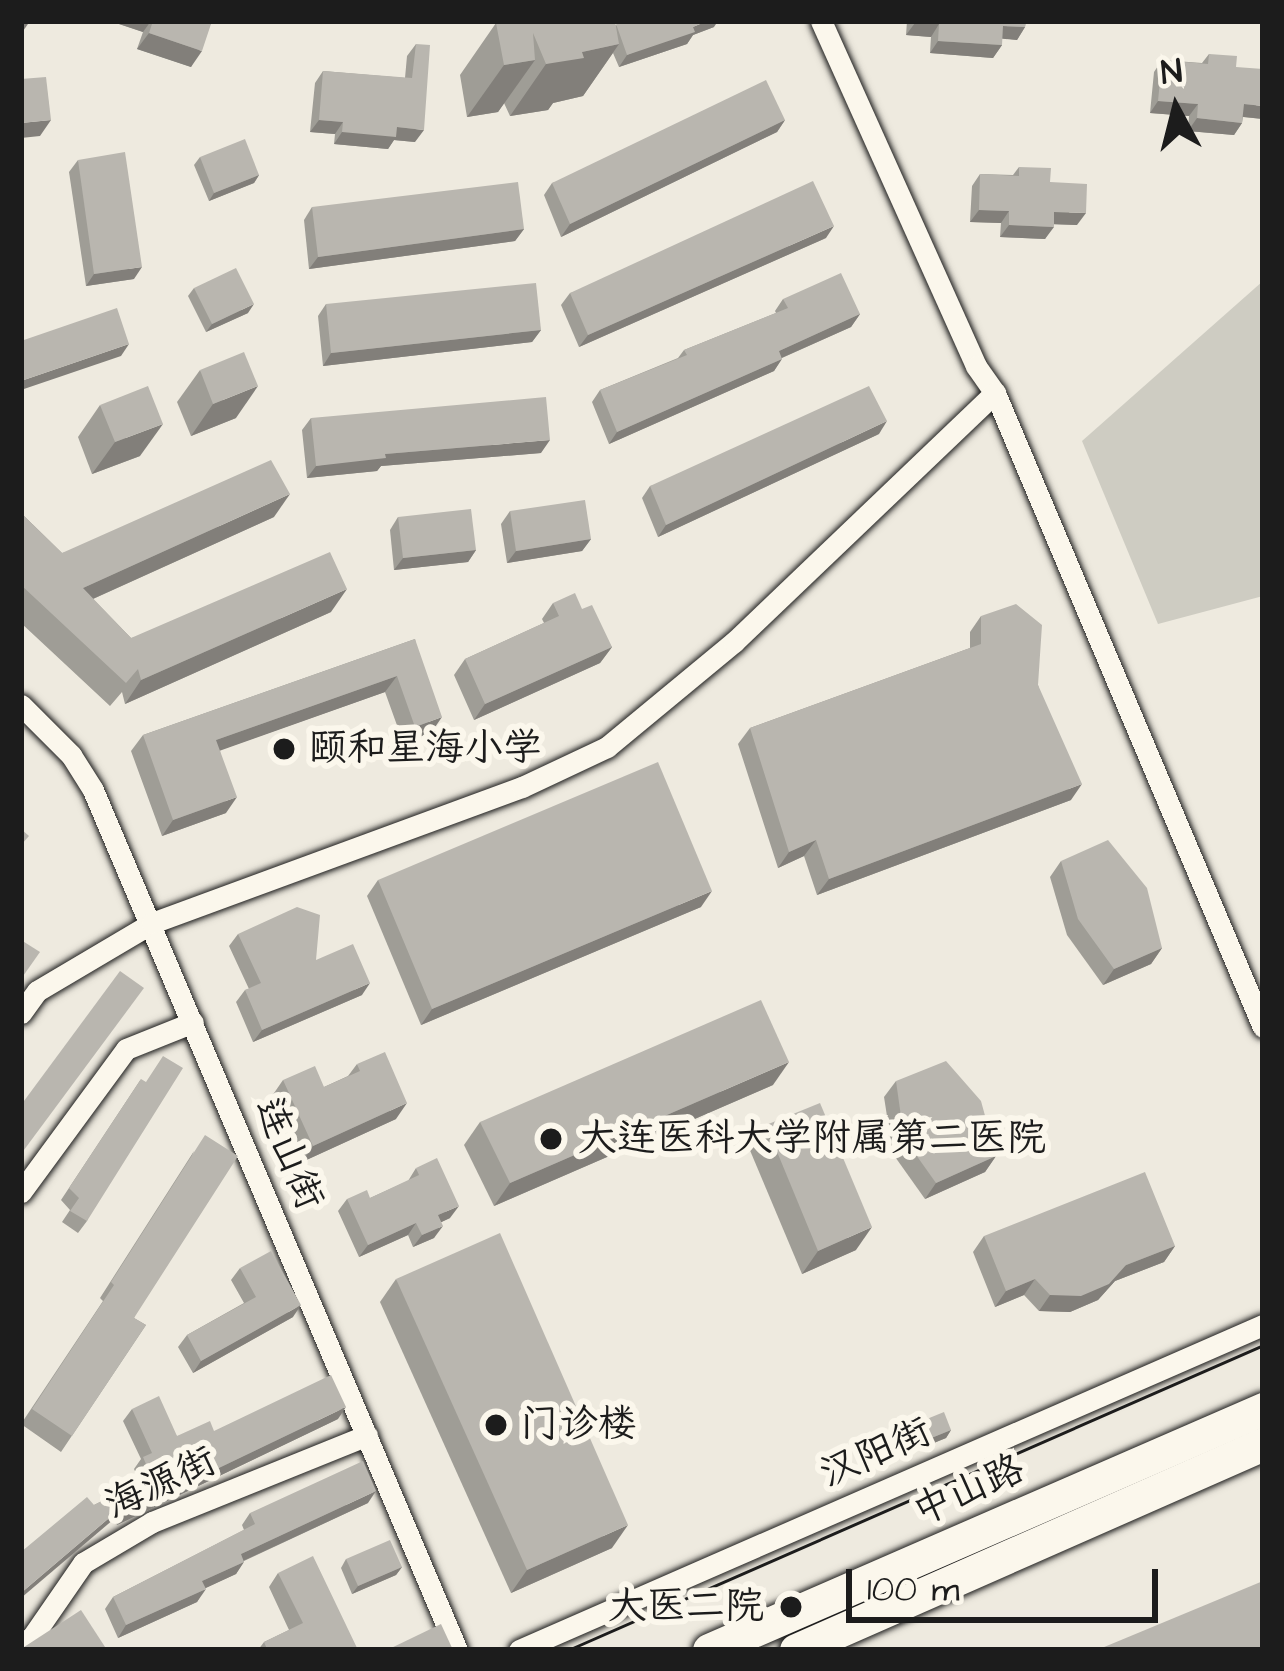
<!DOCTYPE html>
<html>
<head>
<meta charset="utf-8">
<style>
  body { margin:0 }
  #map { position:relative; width:1284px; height:1671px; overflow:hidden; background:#eeeadf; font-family:"Architects Daughter","LXGW WenKai TC",sans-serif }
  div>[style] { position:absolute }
  .green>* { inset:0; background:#ceccc2 }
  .roads { filter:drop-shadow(0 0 3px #1c1c1c) drop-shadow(0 0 3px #1c1c1c) }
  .minor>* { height:21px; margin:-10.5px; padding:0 10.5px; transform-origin:10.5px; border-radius:10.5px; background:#fbf7ec }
  .highway>* { height:33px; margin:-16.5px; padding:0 16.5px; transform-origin:16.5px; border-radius:16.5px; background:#fbf7ec }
  .tram>* { height:3px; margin:-1.5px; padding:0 1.5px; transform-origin:1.5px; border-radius:1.5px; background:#1c1c1c }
  .wall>* { inset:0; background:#9f9d96 }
  .shaded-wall>* { inset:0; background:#827f7a }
  .building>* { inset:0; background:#b9b6af }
  .dots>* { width:33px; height:33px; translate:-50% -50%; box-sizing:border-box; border:6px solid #fbf7ec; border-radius:50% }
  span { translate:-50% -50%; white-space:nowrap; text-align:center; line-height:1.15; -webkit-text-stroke:12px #fbf7ec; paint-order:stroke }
  .poi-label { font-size:39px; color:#1c1c1c }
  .left { translate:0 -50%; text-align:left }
  .right { translate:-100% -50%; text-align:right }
  .street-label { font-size:39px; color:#1c1c1c }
  .frame { position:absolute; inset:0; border:24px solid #1c1c1c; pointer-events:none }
  .north { position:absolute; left:1116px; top:48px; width:120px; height:120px; -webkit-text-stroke:9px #fbf7ec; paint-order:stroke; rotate:353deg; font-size:33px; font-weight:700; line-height:48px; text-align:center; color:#1c1c1c }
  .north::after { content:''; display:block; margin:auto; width:42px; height:54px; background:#1c1c1c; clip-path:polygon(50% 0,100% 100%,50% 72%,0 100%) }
  .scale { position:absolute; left:846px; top:1569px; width:312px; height:54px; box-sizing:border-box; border:6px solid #1c1c1c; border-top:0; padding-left:15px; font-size:36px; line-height:42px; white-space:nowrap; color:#1c1c1c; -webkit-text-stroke:9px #fbf7ec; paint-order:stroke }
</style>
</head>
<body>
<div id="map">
  <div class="green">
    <i style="clip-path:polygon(1263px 281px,1263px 596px,1158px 624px,1082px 441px)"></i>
  </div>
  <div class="roads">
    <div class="minor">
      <i style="left:821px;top:21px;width:378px;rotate:65.8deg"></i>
      <i style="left:976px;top:366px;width:33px;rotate:55deg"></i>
      <i style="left:995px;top:393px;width:688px;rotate:67.09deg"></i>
      <i style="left:21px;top:705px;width:71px;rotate:45deg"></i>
      <i style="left:71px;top:755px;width:41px;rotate:57.8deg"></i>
      <i style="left:93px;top:790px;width:934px;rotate:67.06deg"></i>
      <i style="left:21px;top:1013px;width:27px;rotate:-54deg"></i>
      <i style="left:37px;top:991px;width:134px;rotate:-30.6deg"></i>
      <i style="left:152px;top:923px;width:394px;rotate:-20.2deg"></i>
      <i style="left:522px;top:787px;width:94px;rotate:-25.2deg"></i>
      <i style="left:607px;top:747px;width:165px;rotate:-39.6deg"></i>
      <i style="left:734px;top:642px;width:361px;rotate:-43.7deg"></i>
      <i style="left:21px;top:1192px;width:177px;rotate:-53.7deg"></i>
      <i style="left:126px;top:1049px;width:72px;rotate:-21.9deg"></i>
      <i style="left:21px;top:1644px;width:13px;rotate:-32deg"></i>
      <i style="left:32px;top:1637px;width:90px;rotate:-55.4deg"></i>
      <i style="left:83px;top:1563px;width:80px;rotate:-30.7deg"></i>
      <i style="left:152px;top:1522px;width:232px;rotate:-22deg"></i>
      <i style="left:519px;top:1650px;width:812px;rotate:-23.6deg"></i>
    </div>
    <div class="highway">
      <i style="left:709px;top:1650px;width:604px;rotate:-23.51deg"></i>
      <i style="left:796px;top:1650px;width:510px;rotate:-23.8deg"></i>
    </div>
  </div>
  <div class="tram">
    <i style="left:568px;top:1650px;width:759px;rotate:-23.69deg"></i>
  </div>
  <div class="wall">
    <i style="clip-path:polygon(110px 21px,212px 21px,191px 67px,137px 49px,143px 32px)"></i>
    <i style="clip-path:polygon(907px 21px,1026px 21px,1025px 27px,1017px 40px,1002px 38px,1002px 45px,993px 58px,930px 53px,931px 37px,906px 35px)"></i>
    <i style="clip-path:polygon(496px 23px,714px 27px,693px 35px,687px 44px,619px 67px,613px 53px,583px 96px,553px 103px,548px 110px,510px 116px,504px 103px,498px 112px,467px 117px,460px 75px)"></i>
    <i style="clip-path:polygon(416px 44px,415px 142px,394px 140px,388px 149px,334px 144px,335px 134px,310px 132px,315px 83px,323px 71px,405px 78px,407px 56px)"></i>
    <i style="clip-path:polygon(1209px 54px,1236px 67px,1263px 119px,1243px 117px,1242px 123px,1234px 135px,1188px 131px,1189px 116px,1150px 113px,1154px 72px,1162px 60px,1202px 63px)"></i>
    <i style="clip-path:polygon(785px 120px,777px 132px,561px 237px,544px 195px,552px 183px)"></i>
    <i style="clip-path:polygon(200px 157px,259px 175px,254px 183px,209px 201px,194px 165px)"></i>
    <i style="clip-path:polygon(78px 160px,134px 279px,86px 286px,69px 172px)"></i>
    <i style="clip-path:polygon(1019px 167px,1050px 182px,1077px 225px,1054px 224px,1045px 239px,1000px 237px,1001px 223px,970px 222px,972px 186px,980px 174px,1013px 175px)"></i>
    <i style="clip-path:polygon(312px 207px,524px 229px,515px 241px,309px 269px,304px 220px)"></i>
    <i style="clip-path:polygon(826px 238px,579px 347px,561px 305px,570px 293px)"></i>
    <i style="clip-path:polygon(194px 288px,248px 313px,206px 332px,188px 296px)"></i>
    <i style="clip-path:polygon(783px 299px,860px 314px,851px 327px,782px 358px,774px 371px,609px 444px,592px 402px,600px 390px,678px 358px,684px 350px,776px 313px,775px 311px)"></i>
    <i style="clip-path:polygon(326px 304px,541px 330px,532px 342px,323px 366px,318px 316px)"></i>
    <i style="clip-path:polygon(200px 370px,236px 418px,191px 436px,177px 402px)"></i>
    <i style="clip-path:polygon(100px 405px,140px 456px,92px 474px,78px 437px)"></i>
    <i style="clip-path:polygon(311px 418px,541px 453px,381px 466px,377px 471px,307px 478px,302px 430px)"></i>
    <i style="clip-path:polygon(879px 434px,658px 537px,642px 498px,650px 486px)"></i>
    <i style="clip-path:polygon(510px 511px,591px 539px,582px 551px,507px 563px,501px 524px)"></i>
    <i style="clip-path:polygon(21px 513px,62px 553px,274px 517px,93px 599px,131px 638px,331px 612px,125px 704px,122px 692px,110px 706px,21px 623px)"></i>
    <i style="clip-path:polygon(398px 517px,476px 550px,468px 562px,394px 570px,390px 530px)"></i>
    <i style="clip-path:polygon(553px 603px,582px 609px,612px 647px,600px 663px,474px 720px,454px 675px,465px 659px,544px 623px,542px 619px)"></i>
    <i style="clip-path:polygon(981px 616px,1038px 685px,1071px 800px,817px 895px,804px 856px,778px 868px,738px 744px,750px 728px,970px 648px,970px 632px)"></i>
    <i style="clip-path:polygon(415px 639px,431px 733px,403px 742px,385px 692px,220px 750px,226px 813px,162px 836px,131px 751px,143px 735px)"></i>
    <i style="clip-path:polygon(1061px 861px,1162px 948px,1151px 964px,1103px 985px,1067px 935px,1050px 877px)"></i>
    <i style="clip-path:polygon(378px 880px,701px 907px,421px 1025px,367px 896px)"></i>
    <i style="clip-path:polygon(238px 934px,316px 960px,362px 995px,253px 1042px,236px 1002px,245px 990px,249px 989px,229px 946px)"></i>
    <i style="clip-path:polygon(357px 1064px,396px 1119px,302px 1162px,272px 1096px,283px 1080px,324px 1087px,348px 1076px)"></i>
    <i style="clip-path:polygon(141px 1079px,87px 1221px,78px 1233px,62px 1222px,70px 1210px,61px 1200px)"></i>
    <i style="clip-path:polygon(896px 1081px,996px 1156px,985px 1172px,925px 1199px,893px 1154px,884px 1097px)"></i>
    <i style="clip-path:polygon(773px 1085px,494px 1206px,464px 1145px,480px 1122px)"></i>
    <i style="clip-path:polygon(766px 1125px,856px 1250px,802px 1274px,749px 1148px)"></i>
    <i style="clip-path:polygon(194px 1151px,134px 1318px,146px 1325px,61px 1452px,21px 1424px,103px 1301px,100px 1298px)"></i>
    <i style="clip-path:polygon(416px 1168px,450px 1218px,441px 1222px,434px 1238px,413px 1247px,408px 1235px,359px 1257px,338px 1211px,347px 1199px,370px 1198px,408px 1181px)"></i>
    <i style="clip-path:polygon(984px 1236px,1175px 1246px,1164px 1262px,1115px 1281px,1098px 1300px,1070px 1312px,1039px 1311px,1024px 1295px,995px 1307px,973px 1252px)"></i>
    <i style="clip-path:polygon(240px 1268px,293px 1317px,193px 1373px,178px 1347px,187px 1335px,244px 1303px,231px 1280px)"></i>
    <i style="clip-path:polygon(396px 1279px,612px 1548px,511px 1593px,380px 1302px)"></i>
    <i style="clip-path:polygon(132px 1409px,177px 1436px,338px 1419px,117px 1525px,114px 1519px,94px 1505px,140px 1482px,134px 1469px,141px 1459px,123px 1421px)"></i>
    <i style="clip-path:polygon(951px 1430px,946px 1438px,887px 1462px,879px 1444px,885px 1436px)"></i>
    <i style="clip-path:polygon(368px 1503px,244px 1561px,236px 1574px,205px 1588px,197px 1602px,118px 1638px,105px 1609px,113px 1597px,244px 1530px,242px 1525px,250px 1513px)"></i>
    <i style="clip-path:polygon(346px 1559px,402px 1567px,396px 1575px,352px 1594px,341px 1568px)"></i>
    <i style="clip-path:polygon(278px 1573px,358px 1650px,258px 1650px,264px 1642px,289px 1630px,269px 1587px)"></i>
  </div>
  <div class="shaded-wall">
    <i style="clip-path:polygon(21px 21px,30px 21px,21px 34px)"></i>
    <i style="clip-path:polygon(110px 21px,151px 21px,143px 32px)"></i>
    <i style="clip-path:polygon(707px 21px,718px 21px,714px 27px,693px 35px,687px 44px,619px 67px,627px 55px)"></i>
    <i style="clip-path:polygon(915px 23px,939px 24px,931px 37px,906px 35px)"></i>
    <i style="clip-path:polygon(1003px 26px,1025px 27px,1017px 40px,994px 38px)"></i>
    <i style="clip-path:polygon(149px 33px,202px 51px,191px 67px,137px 49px)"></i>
    <i style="clip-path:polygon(938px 41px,1002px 45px,993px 58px,930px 53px)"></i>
    <i style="clip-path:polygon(619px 44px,583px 96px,553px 103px,548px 110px,510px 116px,546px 64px,582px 52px)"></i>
    <i style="clip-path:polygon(535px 60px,498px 112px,467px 117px,504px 65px)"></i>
    <i style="clip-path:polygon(1158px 101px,1198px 104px,1189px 116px,1150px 113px)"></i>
    <i style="clip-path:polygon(1244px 104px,1263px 106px,1263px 119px,1235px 116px)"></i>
    <i style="clip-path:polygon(1197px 118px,1242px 123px,1234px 135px,1188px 131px)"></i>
    <i style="clip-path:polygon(51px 120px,40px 136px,21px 138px,21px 123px)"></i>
    <i style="clip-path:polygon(319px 120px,343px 122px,335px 134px,310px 132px)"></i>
    <i style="clip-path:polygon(785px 120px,777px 132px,561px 237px,570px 224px)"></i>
    <i style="clip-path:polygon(397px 127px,424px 130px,415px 142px,394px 140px,388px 149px,334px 144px,342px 132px)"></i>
    <i style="clip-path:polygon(259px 175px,254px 183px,209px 201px,214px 193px)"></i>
    <i style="clip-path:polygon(979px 210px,1009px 211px,1001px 223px,970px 222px)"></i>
    <i style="clip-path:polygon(1054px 212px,1086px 213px,1077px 225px,1046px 224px)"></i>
    <i style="clip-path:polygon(1009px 225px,1054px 227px,1045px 239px,1000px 237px)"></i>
    <i style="clip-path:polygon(834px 226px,826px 238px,579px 347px,588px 335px)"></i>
    <i style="clip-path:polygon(524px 229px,515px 241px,309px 269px,318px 257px)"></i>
    <i style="clip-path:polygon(142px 267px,134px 279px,86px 286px,94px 274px)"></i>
    <i style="clip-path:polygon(254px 304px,248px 313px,206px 332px,212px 324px)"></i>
    <i style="clip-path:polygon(860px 314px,851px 327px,770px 363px,779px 351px)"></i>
    <i style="clip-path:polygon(541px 330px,532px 342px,323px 366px,331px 353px)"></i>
    <i style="clip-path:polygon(129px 344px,121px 356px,21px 390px,21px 381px)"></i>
    <i style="clip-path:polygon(782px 359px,774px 371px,609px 444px,617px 432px)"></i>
    <i style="clip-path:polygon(258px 386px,236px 418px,191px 436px,213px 404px)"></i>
    <i style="clip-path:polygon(887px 421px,879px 434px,658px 537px,666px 525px)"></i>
    <i style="clip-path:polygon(163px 424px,140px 456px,92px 474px,115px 442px)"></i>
    <i style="clip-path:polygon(550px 440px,541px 453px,381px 466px,377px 471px,307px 478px,316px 466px,385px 454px)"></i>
    <i style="clip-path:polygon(290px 494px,274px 517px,66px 611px,83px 588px)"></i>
    <i style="clip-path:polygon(591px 539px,582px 551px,507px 563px,516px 551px)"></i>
    <i style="clip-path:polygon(476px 550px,468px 562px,394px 570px,403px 558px)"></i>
    <i style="clip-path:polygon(347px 589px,331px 612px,125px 704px,141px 680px)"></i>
    <i style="clip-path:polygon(612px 647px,600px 663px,474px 720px,485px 704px)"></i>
    <i style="clip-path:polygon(397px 676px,385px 692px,205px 756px,216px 740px)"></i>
    <i style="clip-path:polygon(442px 717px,431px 733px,403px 742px,415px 727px)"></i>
    <i style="clip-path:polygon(1082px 784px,1071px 800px,817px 895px,829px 879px)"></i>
    <i style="clip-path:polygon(237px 797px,226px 813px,162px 836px,173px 820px)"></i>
    <i style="clip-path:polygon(816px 840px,804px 856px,778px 868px,789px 852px)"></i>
    <i style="clip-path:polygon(712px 891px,701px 907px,421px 1025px,432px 1009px)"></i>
    <i style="clip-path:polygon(1162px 948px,1151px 964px,1103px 985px,1114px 969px)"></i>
    <i style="clip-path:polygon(370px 983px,362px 995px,253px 1042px,262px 1030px)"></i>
    <i style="clip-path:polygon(789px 1062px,773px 1085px,494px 1206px,510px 1183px)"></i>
    <i style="clip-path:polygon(407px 1103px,396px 1119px,302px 1162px,313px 1146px)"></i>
    <i style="clip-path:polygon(996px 1156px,985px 1172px,925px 1199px,936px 1183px)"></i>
    <i style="clip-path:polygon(459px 1206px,450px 1218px,429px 1228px,438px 1215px)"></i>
    <i style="clip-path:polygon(416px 1223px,408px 1235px,359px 1257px,368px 1245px)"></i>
    <i style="clip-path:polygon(443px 1226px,434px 1238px,413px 1247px,422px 1235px)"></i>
    <i style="clip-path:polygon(872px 1227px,856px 1250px,802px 1274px,818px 1251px)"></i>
    <i style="clip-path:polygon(1175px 1246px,1164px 1262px,1115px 1281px,1098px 1300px,1070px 1312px,1039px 1311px,1050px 1295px)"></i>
    <i style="clip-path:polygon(1035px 1279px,1024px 1295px,995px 1307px,1006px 1291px)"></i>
    <i style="clip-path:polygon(301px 1305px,293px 1317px,193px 1373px,201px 1361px)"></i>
    <i style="clip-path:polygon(346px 1407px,338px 1419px,117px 1525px,125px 1513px)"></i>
    <i style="clip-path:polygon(951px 1430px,946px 1438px,887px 1462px,892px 1454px)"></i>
    <i style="clip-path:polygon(376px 1491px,368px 1503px,232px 1566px,241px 1554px)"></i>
    <i style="clip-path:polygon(122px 1507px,114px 1519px,21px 1598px,21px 1593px)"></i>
    <i style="clip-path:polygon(628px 1525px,612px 1548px,511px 1593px,527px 1570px)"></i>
    <i style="clip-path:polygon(244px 1562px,236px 1574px,193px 1594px,202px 1581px)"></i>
    <i style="clip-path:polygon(402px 1567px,396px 1575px,352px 1594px,358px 1586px)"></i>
    <i style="clip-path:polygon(206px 1589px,197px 1602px,118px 1638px,126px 1625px)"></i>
  </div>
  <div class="building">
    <i style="clip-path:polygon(153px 21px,212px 21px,202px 51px,149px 33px)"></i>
    <i style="clip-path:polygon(509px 21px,615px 21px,619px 44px,582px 52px,584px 58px,546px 64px,533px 33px,535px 60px,504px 65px,496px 23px)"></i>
    <i style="clip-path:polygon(615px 21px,707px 21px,693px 27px,695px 32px,627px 55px)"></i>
    <i style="clip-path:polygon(915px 21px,1026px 21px,1025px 27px,1003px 26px,1002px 45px,938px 41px,939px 24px,915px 23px)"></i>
    <i style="clip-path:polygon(416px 44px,430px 45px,424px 130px,397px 127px,396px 137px,342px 132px,343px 122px,319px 120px,323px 71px,412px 78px)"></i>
    <i style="clip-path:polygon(1209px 54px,1237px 56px,1236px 67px,1263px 69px,1263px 106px,1244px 104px,1242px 123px,1197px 118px,1198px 104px,1158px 101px,1162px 60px,1208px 64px)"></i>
    <i style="clip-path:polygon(46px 77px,51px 120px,21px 123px,21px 79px)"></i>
    <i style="clip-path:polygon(766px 80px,785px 120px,570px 224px,552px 183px)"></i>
    <i style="clip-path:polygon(245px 139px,259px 175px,214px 193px,200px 157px)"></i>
    <i style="clip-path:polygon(125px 152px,142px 267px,94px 274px,78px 160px)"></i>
    <i style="clip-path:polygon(1019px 167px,1051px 168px,1050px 182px,1087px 184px,1086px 213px,1054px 212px,1054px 227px,1009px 225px,1009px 211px,979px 210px,980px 174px,1019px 176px)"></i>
    <i style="clip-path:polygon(813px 181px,834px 226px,588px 335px,570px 293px)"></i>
    <i style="clip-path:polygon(518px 182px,524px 229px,318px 257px,312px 207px)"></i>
    <i style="clip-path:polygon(236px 268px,254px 304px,212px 324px,194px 288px)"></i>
    <i style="clip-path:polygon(841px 273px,860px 314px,779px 351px,782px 359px,617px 432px,600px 390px,687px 355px,684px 350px,788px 308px,783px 299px)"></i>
    <i style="clip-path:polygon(536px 283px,541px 330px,331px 353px,326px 304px)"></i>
    <i style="clip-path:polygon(117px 308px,129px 344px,21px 381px,21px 341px)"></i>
    <i style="clip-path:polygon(244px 352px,258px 386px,213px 404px,200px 370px)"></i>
    <i style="clip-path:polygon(148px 386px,163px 424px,115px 442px,100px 405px)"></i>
    <i style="clip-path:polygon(869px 386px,887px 421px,666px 525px,650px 486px)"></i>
    <i style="clip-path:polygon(546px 397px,550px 440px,385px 454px,386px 458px,316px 466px,311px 418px)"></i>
    <i style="clip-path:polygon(271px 460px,290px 494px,83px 588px,131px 638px,330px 552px,347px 589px,141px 680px,138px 669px,126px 683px,21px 585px,21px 513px,62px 553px)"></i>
    <i style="clip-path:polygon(585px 500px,591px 539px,516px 551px,510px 511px)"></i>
    <i style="clip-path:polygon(471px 509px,476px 550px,403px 558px,398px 517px)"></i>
    <i style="clip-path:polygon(575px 593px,582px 609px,592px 605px,612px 647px,485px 704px,465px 659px,559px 616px,553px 603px)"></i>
    <i style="clip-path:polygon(1016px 604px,1042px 625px,1038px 685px,1082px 784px,829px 879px,816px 840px,789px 852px,750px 728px,981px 644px,981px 616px)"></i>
    <i style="clip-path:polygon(415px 639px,442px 717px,415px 727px,397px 676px,216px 740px,237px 797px,173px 820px,143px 735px)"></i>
    <i style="clip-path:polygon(658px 762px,712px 891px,432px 1009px,378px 880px)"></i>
    <i style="clip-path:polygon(21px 829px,29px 836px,21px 845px)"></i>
    <i style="clip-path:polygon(1108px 840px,1147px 888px,1162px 948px,1114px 969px,1078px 919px,1061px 861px)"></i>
    <i style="clip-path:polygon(297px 907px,320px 915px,316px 960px,353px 944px,370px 983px,262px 1030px,245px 990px,261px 983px,238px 934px)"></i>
    <i style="clip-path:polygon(21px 940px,40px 952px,21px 979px)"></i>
    <i style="clip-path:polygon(120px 971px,144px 988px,21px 1154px,21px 1105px)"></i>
    <i style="clip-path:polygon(761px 1000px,789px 1062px,510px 1183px,480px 1122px)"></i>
    <i style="clip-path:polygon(385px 1052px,407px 1103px,313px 1146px,283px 1080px,315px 1066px,324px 1087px,360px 1071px,357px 1064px)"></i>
    <i style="clip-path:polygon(163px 1056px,183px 1068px,87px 1221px,70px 1211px,79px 1198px,69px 1188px,141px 1079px,146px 1082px)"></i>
    <i style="clip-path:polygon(946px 1061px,981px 1101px,996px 1156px,936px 1183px,904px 1138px,896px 1081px)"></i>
    <i style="clip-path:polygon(820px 1103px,872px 1227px,818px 1251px,766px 1125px)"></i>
    <i style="clip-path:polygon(205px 1135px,238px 1156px,134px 1318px,146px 1325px,72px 1436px,32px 1409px,114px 1285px,111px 1282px)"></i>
    <i style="clip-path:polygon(437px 1158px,459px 1206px,438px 1215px,443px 1226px,422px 1235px,416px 1223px,368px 1245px,347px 1199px,367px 1190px,370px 1198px,419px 1175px,416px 1168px)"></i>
    <i style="clip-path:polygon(1145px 1172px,1175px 1246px,1126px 1265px,1109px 1284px,1081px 1296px,1050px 1295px,1035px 1279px,1006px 1291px,984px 1236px)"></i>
    <i style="clip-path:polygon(500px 1233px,628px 1525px,527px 1570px,396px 1279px)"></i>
    <i style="clip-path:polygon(271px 1251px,301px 1305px,201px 1361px,187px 1335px,256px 1297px,240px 1268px)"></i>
    <i style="clip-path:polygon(331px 1375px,346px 1407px,125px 1513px,122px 1507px,21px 1593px,21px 1552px,87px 1497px,94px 1505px,151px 1476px,143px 1457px,152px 1453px,132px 1409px,159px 1396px,177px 1436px,210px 1421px,214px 1431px)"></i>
    <i style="clip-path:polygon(944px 1412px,951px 1430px,892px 1454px,885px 1436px)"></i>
    <i style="clip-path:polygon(363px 1461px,376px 1491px,241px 1554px,244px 1562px,202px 1581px,206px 1589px,126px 1625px,113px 1597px,255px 1524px,250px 1513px)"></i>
    <i style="clip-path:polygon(390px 1540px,402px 1567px,358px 1586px,346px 1559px)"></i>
    <i style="clip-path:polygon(313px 1556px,358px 1650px,266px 1650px,267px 1649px,264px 1642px,303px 1623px,278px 1573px)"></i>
    <i style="clip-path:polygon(1263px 1581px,1263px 1650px,1097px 1650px)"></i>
    <i style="clip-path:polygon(81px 1610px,107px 1650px,21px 1650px,21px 1649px)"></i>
    <i style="clip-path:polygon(441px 1624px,453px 1650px,387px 1650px)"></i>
  </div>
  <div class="dots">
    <i style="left:284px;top:749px;background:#1c1c1c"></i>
    <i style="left:551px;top:1139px;background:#1c1c1c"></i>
    <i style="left:496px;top:1425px;background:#1c1c1c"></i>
    <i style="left:791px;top:1607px;background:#1c1c1c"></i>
  </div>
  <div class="poi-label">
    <span class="left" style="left:308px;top:749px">颐和星海小学</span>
    <span class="left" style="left:578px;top:1139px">大连医科大学附属第二医院</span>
    <span class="left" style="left:520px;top:1425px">门诊楼</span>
    <span class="right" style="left:764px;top:1607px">大医二院</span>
  </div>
  <div class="street-label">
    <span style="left:288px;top:1154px;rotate:67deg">连山街</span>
    <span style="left:876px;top:1454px;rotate:-24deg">汉阳街</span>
    <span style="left:161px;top:1484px;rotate:-25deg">海源街</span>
    <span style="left:969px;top:1491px;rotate:-24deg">中山路</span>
  </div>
  <div class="frame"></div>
  <div class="north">N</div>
  <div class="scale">100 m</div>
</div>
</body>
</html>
